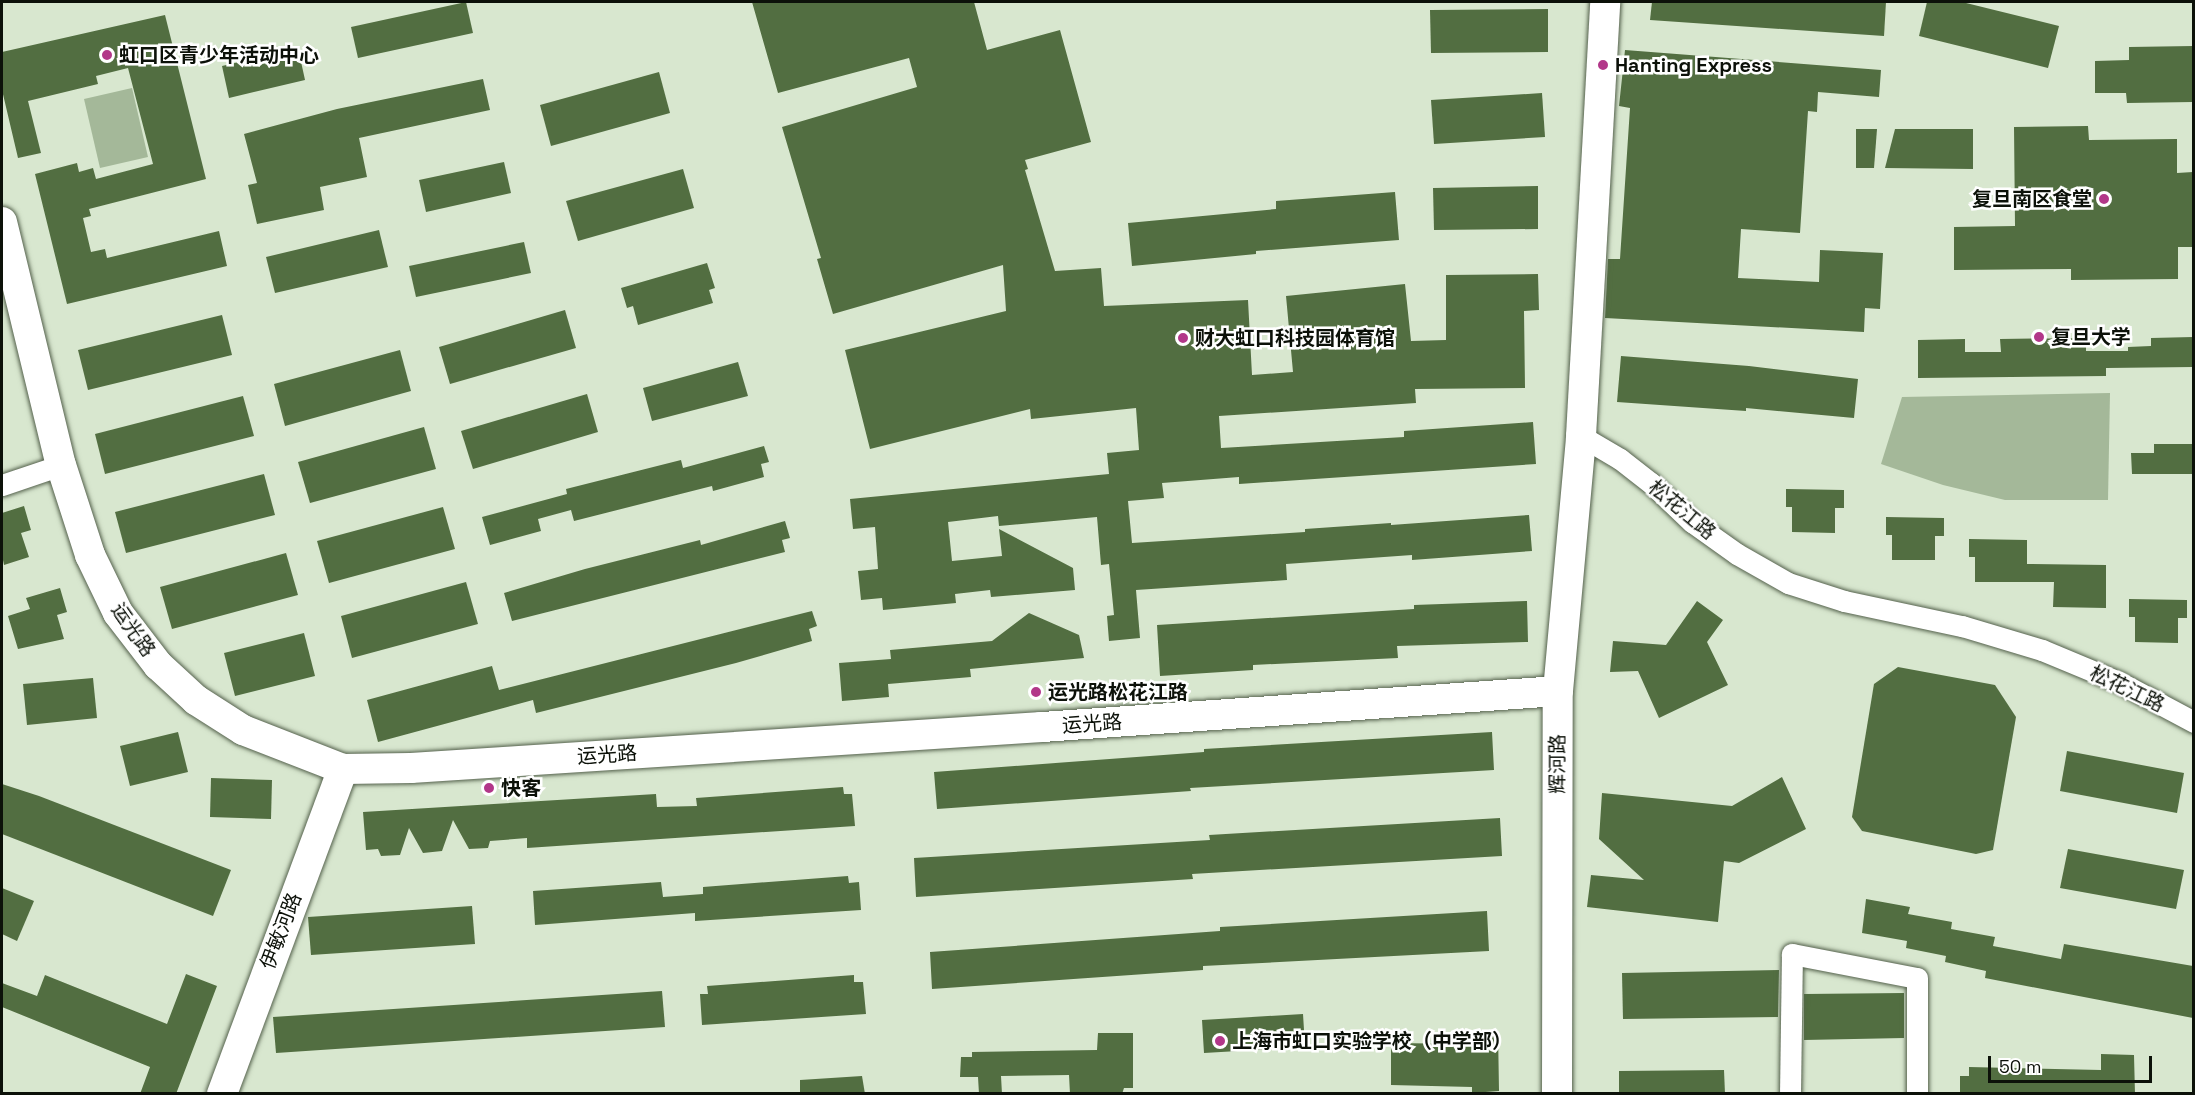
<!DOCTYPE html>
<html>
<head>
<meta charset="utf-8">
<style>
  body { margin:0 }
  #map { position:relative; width:2195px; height:1095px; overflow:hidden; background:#d8e7cf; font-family:"Space Grotesk","Noto Sans SC",sans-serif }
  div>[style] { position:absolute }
  .green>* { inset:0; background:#a4b899 }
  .building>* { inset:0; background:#526e41 }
  .roads { filter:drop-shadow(0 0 2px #54614c) drop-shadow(0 0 2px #54614c) }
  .street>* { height:21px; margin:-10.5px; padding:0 10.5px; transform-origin:10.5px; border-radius:10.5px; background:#fff }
  .secondary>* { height:30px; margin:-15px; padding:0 15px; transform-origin:15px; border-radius:15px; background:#fff }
  .dots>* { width:16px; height:16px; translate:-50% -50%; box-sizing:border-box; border:3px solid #fff; border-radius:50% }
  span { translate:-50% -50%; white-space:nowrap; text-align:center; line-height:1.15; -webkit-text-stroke:5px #fff; paint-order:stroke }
  .poi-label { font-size:20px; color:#0c1109; font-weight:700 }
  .left { translate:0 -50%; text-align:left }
  .right { translate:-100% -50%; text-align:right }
  .street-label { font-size:20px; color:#0c1109 }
  .frame { position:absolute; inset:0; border:3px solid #0c1109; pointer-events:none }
  .scale { position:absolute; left:1988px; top:1056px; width:164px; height:27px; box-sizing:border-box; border:3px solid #0c1109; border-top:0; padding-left:8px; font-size:18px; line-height:21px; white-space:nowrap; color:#0c1109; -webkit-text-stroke:4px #fff; paint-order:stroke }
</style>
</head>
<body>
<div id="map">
  <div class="green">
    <i style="clip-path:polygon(132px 88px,148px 157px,100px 168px,84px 99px)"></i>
    <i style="clip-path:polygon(2110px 393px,2108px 500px,2005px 500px,1943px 485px,1881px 464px,1902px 397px)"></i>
  </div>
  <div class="building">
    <i style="clip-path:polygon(466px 2px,473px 33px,358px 58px,351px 27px)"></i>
    <i style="clip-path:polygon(752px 2px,974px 2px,987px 50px,1060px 30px,1091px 142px,1025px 160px,1028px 169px,1025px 170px,1055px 271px,1101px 268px,1104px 306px,1248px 300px,1252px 375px,1293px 372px,1286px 296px,1405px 284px,1411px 341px,1446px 340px,1446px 275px,1538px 274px,1539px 310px,1524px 311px,1525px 388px,1415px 389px,1416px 403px,1219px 416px,1221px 448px,1404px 437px,1404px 431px,1533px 422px,1536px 464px,1239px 484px,1239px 477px,1162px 483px,1164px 498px,1128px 501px,1132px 543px,1305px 532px,1305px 529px,1391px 523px,1391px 525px,1529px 515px,1532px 551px,1412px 560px,1412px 555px,1286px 564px,1287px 580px,1136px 590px,1140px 638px,1109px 641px,1107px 616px,1114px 615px,1109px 564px,1101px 565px,1097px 517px,999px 526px,998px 516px,948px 522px,952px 561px,1002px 556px,999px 529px,1073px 568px,1075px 590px,991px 597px,990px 590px,955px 594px,956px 603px,883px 610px,882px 598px,861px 600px,858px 571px,878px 569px,875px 527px,853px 529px,850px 499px,1109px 474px,1107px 453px,1139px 450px,1136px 408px,1031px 419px,1030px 409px,870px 449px,845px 350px,1006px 311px,1003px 265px,833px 314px,817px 259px,821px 258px,782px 127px,917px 87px,909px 58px,778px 93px)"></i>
    <i style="clip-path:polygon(1652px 2px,1886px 2px,1884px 36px,1650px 20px)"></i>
    <i style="clip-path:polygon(1927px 2px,1962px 2px,2059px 26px,2048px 68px,1919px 36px)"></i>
    <i style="clip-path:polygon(1548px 9px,1548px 52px,1431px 53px,1430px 10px)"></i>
    <i style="clip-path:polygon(165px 15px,206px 179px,89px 209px,91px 216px,83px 218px,91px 252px,105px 249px,107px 258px,219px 231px,227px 266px,67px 304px,35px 174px,77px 163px,79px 172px,93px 168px,96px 179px,153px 164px,128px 68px,96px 76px,98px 84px,28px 101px,41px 153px,18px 158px,2px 90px,2px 52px)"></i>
    <i style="clip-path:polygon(2193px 46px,2193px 102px,2127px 103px,2126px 93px,2095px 93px,2095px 61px,2129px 60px,2129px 47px)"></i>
    <i style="clip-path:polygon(298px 48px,305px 80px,229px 98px,222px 66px)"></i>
    <i style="clip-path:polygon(1625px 50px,1881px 70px,1879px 97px,1818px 92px,1817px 112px,1808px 111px,1800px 233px,1741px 229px,1738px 278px,1819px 282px,1820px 250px,1883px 253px,1880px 309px,1865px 308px,1864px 332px,1605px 318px,1608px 259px,1620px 259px,1630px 108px,1619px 106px)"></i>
    <i style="clip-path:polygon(659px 72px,670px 113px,551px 146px,540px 105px)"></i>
    <i style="clip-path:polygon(483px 79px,490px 110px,359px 138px,367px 177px,320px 187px,324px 210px,257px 224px,248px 185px,257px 183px,244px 134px,337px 109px)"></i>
    <i style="clip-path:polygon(1542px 93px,1545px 137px,1434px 144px,1431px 100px)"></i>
    <i style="clip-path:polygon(2088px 126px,2089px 140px,2177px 139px,2177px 173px,2193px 172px,2193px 247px,2178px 247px,2178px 279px,2071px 280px,2071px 269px,1954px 270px,1954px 227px,2015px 226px,2014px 127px)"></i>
    <i style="clip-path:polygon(1856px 129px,1877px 129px,1874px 168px,1856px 168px)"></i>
    <i style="clip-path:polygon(1895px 129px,1973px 129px,1973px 169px,1885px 168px)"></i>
    <i style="clip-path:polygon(504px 162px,511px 193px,426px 212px,419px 180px)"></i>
    <i style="clip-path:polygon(683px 169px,694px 208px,578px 241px,566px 201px)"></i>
    <i style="clip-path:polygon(1538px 186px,1538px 229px,1434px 230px,1433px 188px)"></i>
    <i style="clip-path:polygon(1395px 192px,1399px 240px,1256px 251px,1256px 254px,1132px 266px,1128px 223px,1276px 209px,1276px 201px)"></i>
    <i style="clip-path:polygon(379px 230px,388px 267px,275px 293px,266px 257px)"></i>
    <i style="clip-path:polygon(524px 242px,531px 273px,416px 297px,409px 266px)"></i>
    <i style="clip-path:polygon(707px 263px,715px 288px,709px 290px,713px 303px,638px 325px,633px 306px,627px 308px,621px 288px)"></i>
    <i style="clip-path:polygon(565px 310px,576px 348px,450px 384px,439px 347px)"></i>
    <i style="clip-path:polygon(222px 315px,232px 355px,88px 390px,78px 350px)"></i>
    <i style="clip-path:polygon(2193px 337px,2193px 367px,2106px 368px,2106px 376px,1918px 378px,1918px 340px,1965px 339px,1965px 352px,2001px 352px,2000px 339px,2086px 338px,2086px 351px,2128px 351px,2128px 347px,2151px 346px,2151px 338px)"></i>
    <i style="clip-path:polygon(400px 350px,411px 391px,285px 426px,274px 384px)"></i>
    <i style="clip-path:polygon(1621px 356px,1749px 366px,1858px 379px,1854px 418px,1746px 408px,1746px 411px,1617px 402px)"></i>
    <i style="clip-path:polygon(738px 362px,748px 396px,652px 421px,643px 388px)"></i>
    <i style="clip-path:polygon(587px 394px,598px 432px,473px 469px,461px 431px)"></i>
    <i style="clip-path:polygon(243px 396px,254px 436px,105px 474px,95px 434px)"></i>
    <i style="clip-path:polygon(424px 427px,436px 469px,310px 503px,298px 462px)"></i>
    <i style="clip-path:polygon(2154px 444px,2193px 444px,2193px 474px,2132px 474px,2131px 453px,2154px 453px)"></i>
    <i style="clip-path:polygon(764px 446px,769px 462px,761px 464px,764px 477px,713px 491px,712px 486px,574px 521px,571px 510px,538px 519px,541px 531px,490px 545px,482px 517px,567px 494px,566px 489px,681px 460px,683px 468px)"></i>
    <i style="clip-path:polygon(264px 474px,275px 515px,126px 553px,115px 512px)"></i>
    <i style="clip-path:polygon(1786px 489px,1844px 490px,1844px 508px,1835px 508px,1835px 533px,1792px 532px,1792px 507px,1786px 507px)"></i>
    <i style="clip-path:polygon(24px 506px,31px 530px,21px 533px,29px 557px,4px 565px,2px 555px,2px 513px)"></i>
    <i style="clip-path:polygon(443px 507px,455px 549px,329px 583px,317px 541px)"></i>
    <i style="clip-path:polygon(1886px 517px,1944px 518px,1944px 536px,1935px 536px,1935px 560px,1892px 560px,1892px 535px,1886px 535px)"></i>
    <i style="clip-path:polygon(785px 521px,790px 538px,782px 540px,785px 552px,512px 621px,504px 593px,585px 569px,700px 540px,701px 545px)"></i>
    <i style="clip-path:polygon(1969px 539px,2027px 540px,2027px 564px,2106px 565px,2106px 608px,2053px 607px,2054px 582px,1975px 582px,1975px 557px,1969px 557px)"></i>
    <i style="clip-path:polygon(286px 553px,298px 595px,172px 629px,160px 587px)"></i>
    <i style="clip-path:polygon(466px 582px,478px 624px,352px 658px,341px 616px)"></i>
    <i style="clip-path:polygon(60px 588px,67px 612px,57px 615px,64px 639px,18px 649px,8px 616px,30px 609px,26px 598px)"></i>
    <i style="clip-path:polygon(2129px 599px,2187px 600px,2187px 618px,2178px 618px,2178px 643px,2135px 642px,2135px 617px,2129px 617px)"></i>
    <i style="clip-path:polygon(1527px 601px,1528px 642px,1397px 646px,1398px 658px,1253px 665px,1253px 670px,1160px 676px,1157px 625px,1414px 609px,1414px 605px)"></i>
    <i style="clip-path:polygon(1697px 601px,1723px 620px,1707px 642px,1728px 685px,1659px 718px,1638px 671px,1610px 672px,1613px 641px,1666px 645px)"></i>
    <i style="clip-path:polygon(812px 611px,817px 626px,809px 629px,812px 641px,736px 663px,536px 713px,533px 700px,378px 742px,367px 700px,492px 666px,499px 690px)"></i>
    <i style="clip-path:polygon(1029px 613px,1079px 635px,1084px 658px,970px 669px,971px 677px,888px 684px,889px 697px,842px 701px,839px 663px,891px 659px,890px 650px,992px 641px)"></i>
    <i style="clip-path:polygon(304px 633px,315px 676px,235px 696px,224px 653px)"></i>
    <i style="clip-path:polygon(1898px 667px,1995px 685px,2016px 717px,1993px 850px,1976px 854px,1862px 831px,1852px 817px,1874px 684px)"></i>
    <i style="clip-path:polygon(93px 678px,97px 718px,27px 725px,23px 684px)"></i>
    <i style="clip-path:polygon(178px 732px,188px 772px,130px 786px,120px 746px)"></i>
    <i style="clip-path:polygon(1492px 732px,1494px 770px,1190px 788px,1191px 791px,937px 809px,934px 772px,1204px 752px,1204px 749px)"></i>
    <i style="clip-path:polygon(2067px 751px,2184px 773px,2177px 813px,2060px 791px)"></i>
    <i style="clip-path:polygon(1782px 777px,1806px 829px,1739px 863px,1724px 861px,1718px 922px,1587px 907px,1591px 875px,1644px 880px,1599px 839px,1602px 793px,1732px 806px)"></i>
    <i style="clip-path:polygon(211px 778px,272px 780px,271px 819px,210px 817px)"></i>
    <i style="clip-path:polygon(2px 784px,39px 796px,231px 870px,213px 916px,2px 834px)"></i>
    <i style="clip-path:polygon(843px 787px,844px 794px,852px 794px,855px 826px,527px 848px,527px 838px,490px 841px,488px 848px,469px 849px,453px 820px,442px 851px,423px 853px,409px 828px,400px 855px,381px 856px,378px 849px,366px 850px,363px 812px,656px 794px,657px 807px,697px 806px,696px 798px)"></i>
    <i style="clip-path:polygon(1500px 818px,1502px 856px,1192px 874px,1193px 879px,916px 897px,914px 858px,1210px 840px,1209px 835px)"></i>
    <i style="clip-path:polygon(2068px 849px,2184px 870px,2176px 909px,2060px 888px)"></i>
    <i style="clip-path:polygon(848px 876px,849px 883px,859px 882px,861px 910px,695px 921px,695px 913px,535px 925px,533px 891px,661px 882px,663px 897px,703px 894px,703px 887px)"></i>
    <i style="clip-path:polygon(2px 888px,34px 901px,17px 941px,2px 934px)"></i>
    <i style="clip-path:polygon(1866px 899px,1910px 907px,1908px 914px,1952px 922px,1951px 929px,1995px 937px,1993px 946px,2061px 959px,2064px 944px,2193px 966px,2193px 1018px,1985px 978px,1986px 971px,1945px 962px,1946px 956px,1906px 948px,1907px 941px,1862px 933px)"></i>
    <i style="clip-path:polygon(472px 906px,475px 944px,311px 955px,308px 917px)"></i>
    <i style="clip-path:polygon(1487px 911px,1489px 951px,1203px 966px,1203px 970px,932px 989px,930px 952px,1220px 931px,1220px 927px)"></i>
    <i style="clip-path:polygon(1779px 970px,1778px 1017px,1623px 1019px,1622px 973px)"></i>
    <i style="clip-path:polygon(186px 974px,217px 986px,176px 1094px,140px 1094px,150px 1067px,2px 1007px,2px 983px,37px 996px,45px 975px,167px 1024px)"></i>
    <i style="clip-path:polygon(854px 975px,854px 982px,863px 982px,866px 1014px,702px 1025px,700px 994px,708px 994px,707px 986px)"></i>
    <i style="clip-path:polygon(662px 991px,665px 1027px,276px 1053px,273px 1017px)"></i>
    <i style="clip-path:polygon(1904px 993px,1904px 1038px,1804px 1040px,1804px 994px)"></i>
    <i style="clip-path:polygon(1303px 1014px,1305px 1047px,1204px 1053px,1202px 1020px)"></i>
    <i style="clip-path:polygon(1498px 1030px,1499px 1091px,1472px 1093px,1472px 1087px,1391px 1085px,1391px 1043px,1472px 1044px,1472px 1031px)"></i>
    <i style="clip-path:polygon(1098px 1033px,1133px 1033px,1133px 1088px,1124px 1088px,1122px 1094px,1070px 1094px,1069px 1075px,1001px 1076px,1002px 1094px,979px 1094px,978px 1077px,960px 1077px,961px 1057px,972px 1057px,972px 1052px,1097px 1050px)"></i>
    <i style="clip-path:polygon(2101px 1054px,2134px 1055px,2135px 1094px,1960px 1094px,1960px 1076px,1969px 1076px,1969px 1067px,2101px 1070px)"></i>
    <i style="clip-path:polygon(1724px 1070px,1725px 1094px,1619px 1094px,1619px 1071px)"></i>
    <i style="clip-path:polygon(862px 1076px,865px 1094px,800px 1094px,800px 1080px)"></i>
  </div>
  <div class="roads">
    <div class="street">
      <i style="left:1581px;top:436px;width:45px;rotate:30.5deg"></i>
      <i style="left:1620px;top:459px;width:39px;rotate:38deg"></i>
      <i style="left:1651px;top:483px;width:57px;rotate:43.6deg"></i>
      <i style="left:1692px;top:522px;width:55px;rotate:35.4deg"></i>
      <i style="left:1737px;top:554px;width:59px;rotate:29.6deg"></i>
      <i style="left:1788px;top:583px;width:59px;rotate:17.8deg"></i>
      <i style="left:1844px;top:601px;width:121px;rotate:12deg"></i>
      <i style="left:1962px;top:626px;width:84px;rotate:16.7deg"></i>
      <i style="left:2042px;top:650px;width:83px;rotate:22.6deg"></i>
      <i style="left:2119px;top:682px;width:85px;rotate:28.1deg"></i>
      <i style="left:2px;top:485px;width:62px;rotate:-18.7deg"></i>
      <i style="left:1790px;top:1094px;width:140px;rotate:-89.2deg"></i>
      <i style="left:1792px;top:954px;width:127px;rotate:10.9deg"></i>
      <i style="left:1917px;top:978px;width:116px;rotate:90deg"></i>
    </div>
    <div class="secondary">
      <i style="left:2px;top:222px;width:250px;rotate:76.4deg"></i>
      <i style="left:61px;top:465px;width:95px;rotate:72.1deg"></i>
      <i style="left:90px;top:555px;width:64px;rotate:64.2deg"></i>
      <i style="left:118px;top:613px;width:66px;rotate:52.4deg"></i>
      <i style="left:158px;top:665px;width:52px;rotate:42.6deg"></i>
      <i style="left:196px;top:700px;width:56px;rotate:32.6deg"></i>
      <i style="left:243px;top:730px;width:107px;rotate:21.3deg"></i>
      <i style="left:343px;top:769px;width:68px;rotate:-0.8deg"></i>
      <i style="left:411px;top:768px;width:632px;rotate:-3.72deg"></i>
      <i style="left:1042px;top:727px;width:517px;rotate:-3.99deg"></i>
      <i style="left:222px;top:1094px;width:347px;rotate:-69.6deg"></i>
      <i style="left:1557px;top:1094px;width:403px;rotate:-89.9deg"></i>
      <i style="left:1558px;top:691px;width:256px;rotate:-84.8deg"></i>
      <i style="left:1581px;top:436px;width:435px;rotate:-86.8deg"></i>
    </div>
  </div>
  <div class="dots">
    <i style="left:107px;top:55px;background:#b23789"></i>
    <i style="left:1603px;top:65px;background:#b23789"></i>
    <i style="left:2104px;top:199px;background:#b23789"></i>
    <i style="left:2039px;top:337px;background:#b23789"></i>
    <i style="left:1183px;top:338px;background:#b23789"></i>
    <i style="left:1036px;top:692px;background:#b23789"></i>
    <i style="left:489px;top:788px;background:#b23789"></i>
    <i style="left:1220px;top:1041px;background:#b23789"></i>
  </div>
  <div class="poi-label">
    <span class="left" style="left:119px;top:55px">虹口区青少年活动中心</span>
    <span class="left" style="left:1615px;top:65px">Hanting Express</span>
    <span class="right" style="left:2092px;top:199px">复旦南区食堂</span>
    <span class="left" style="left:2051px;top:337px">复旦大学</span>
    <span class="left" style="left:1195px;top:338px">财大虹口科技园体育馆</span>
    <span class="left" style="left:1048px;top:692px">运光路松花江路</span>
    <span class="left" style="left:501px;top:788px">快客</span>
    <span class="left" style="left:1232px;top:1041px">上海市虹口实验学校（中学部）</span>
  </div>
  <div class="street-label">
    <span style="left:1682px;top:510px;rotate:40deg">松花江路</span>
    <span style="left:133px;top:630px;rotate:55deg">运光路</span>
    <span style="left:2127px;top:689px;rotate:26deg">松花江路</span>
    <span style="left:1092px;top:724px;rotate:-4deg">运光路</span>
    <span style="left:607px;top:755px;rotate:-4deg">运光路</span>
    <span style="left:1558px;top:764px;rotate:-90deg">辉河路</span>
    <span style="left:281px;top:931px;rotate:-69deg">伊敏河路</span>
  </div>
  <div class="frame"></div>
  <div class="scale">50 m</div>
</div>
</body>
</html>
